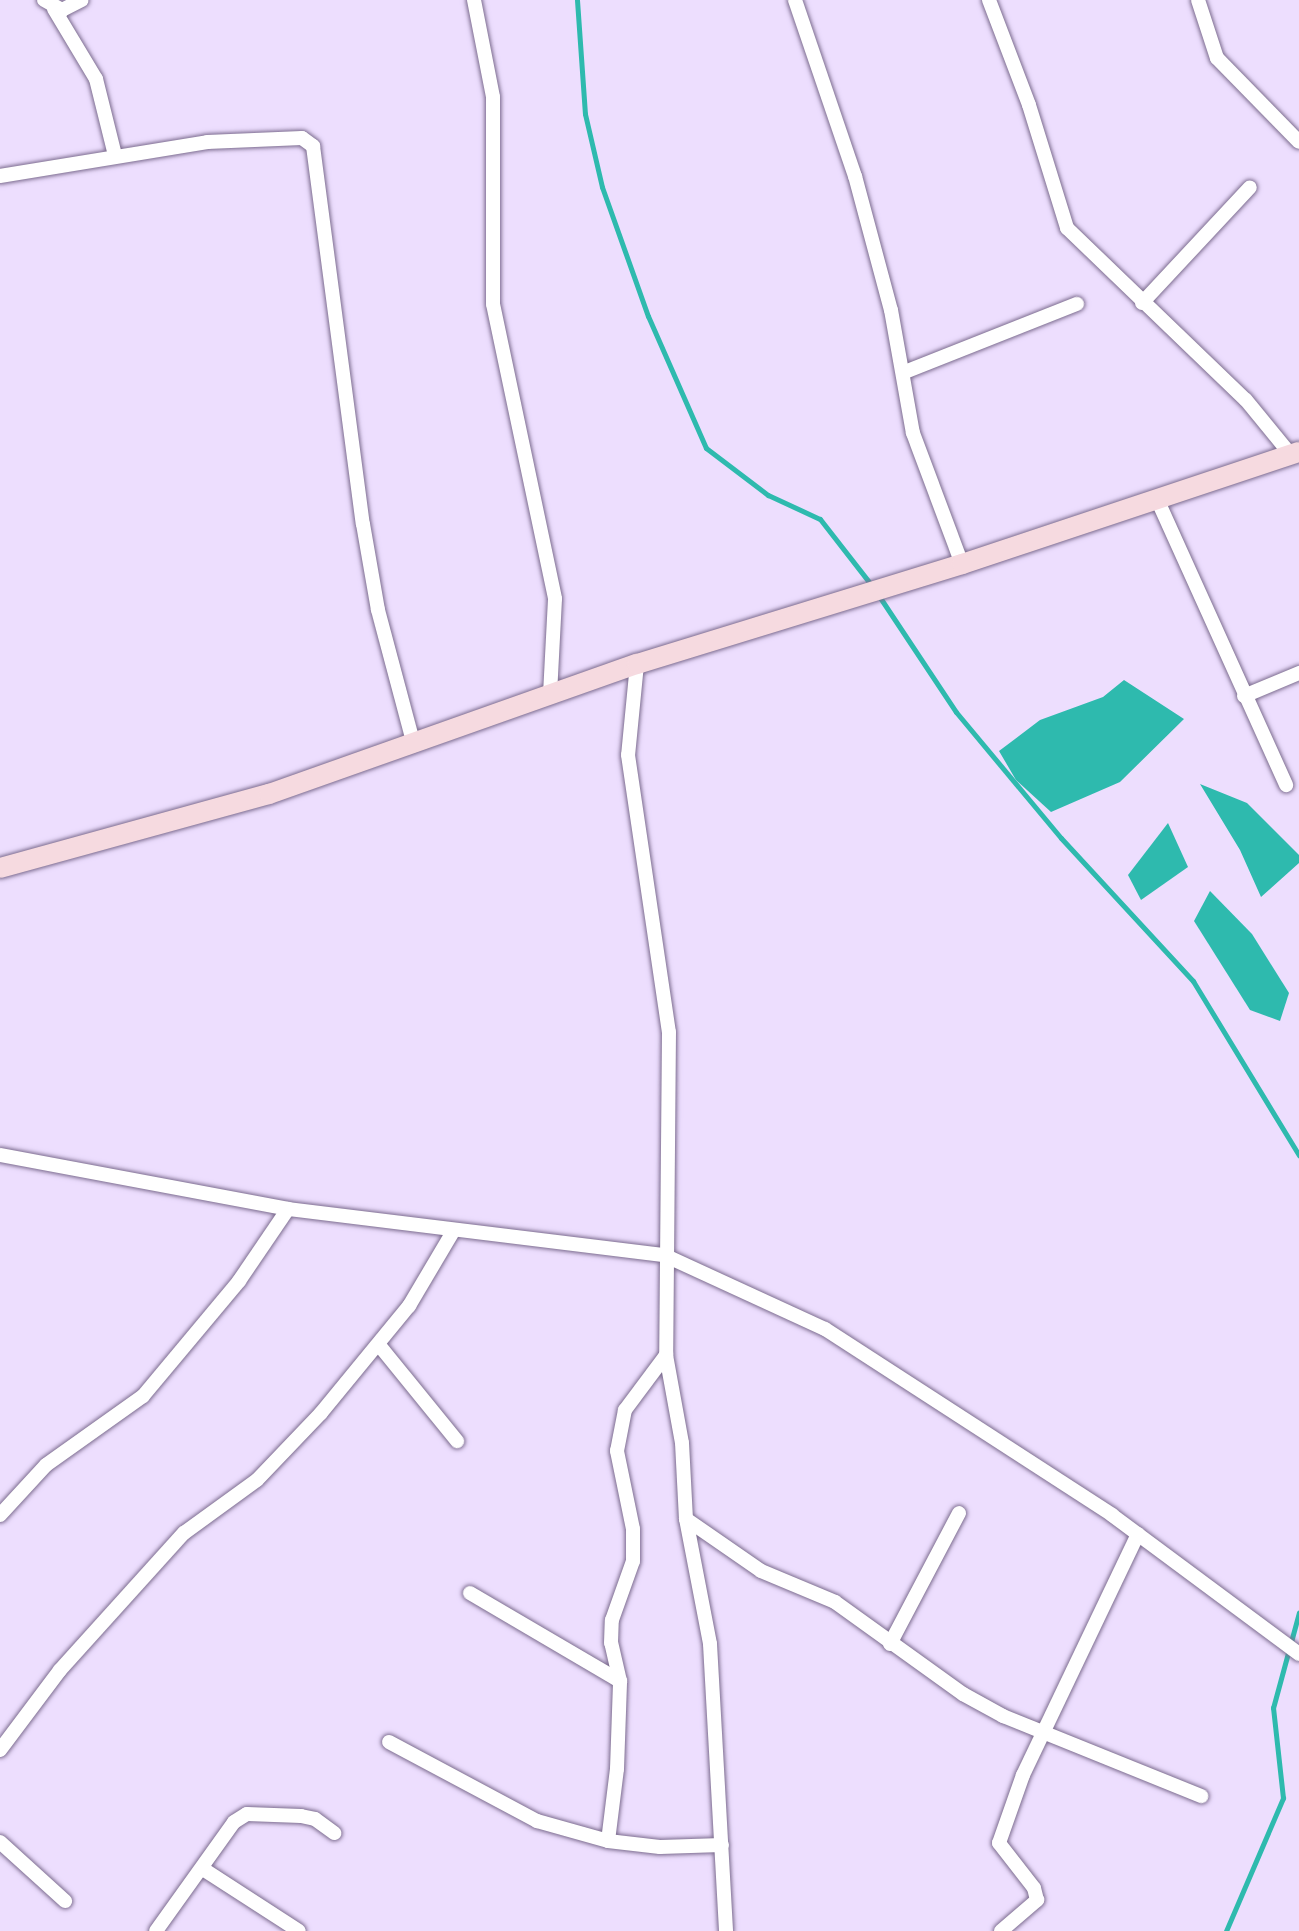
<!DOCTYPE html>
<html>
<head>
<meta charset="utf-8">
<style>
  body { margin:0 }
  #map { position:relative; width:1299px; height:1931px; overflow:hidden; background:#eddefe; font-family:"Fira Sans",sans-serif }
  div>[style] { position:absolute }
  .water>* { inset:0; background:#2ebaae }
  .stream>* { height:5px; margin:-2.5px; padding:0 2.5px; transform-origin:2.5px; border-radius:2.5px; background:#2ebaae }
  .roads { filter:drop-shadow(0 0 2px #7c6c8f) drop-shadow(0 0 2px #7c6c8f) }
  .minor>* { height:14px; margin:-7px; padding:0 7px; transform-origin:7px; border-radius:7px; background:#fff }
  .secondary>* { height:20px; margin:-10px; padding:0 10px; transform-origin:10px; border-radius:10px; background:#f6dae0 }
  span { translate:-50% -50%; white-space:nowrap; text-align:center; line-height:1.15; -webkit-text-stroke:10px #fff; paint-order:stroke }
</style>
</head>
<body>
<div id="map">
  <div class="water">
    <i style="clip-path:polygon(1124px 680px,1184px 719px,1120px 782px,1051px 812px,1016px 780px,999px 751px,1040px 720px,1103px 697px)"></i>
    <i style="clip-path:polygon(1200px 784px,1247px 803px,1299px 855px,1299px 863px,1261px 897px,1240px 850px)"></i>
    <i style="clip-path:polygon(1168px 823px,1188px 867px,1141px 900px,1128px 875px)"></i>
    <i style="clip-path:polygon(1210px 891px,1252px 934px,1289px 993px,1280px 1021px,1250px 1010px,1194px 921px)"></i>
  </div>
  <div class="stream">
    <i style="left:577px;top:0;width:114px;rotate:86deg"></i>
    <i style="left:585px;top:114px;width:75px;rotate:76.9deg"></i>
    <i style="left:602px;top:187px;width:137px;rotate:70.4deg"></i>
    <i style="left:648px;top:316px;width:144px;rotate:66.3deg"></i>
    <i style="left:706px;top:448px;width:78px;rotate:37.2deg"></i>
    <i style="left:768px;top:495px;width:57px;rotate:24.8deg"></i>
    <i style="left:820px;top:519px;width:86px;rotate:52.1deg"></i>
    <i style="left:879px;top:596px;width:139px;rotate:56.4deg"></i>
    <i style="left:956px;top:712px;width:164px;rotate:50.2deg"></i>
    <i style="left:1061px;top:838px;width:195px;rotate:47.3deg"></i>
    <i style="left:1193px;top:981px;width:204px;rotate:58.7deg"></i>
    <i style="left:1226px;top:1931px;width:145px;rotate:-66.8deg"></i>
    <i style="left:1283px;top:1798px;width:91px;rotate:-96.3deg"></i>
    <i style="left:1273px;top:1708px;width:99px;rotate:-74.8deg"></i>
  </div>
  <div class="roads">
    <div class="minor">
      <i style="left:44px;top:0;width:21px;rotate:29deg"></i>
      <i style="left:62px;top:10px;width:22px;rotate:-27deg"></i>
      <i style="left:474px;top:0;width:99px;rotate:78.9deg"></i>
      <i style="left:493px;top:97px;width:207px;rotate:90deg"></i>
      <i style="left:493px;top:304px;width:301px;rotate:78.1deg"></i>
      <i style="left:555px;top:599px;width:97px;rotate:93deg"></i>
      <i style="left:795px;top:0;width:186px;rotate:71.2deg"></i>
      <i style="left:855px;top:176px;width:139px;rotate:75deg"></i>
      <i style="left:891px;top:310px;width:125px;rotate:79.9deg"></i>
      <i style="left:913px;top:433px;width:140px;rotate:69.5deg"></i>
      <i style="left:989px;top:0;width:112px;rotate:69.1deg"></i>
      <i style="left:1029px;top:105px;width:129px;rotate:72.8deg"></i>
      <i style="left:1067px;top:228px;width:248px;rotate:43.9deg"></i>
      <i style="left:1246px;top:400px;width:71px;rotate:50.7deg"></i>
      <i style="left:1198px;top:0;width:61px;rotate:71.9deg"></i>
      <i style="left:1217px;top:58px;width:117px;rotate:45.7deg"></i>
      <i style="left:54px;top:9px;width:82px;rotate:59deg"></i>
      <i style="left:96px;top:79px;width:78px;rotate:76deg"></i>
      <i style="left:0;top:176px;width:210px;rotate:-9.3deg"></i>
      <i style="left:207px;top:142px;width:95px;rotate:-2.4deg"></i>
      <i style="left:302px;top:138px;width:14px;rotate:36deg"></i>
      <i style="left:313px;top:146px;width:381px;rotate:82.5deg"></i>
      <i style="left:363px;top:524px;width:87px;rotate:80.1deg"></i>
      <i style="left:378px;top:610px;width:140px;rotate:75.1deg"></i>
      <i style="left:1142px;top:303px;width:158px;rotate:-47deg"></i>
      <i style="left:905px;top:372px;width:185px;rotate:-21.6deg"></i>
      <i style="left:1157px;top:499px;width:314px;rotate:65.7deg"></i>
      <i style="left:637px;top:664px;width:91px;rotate:95.6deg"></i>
      <i style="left:628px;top:755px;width:280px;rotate:81.6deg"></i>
      <i style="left:669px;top:1032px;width:323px;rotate:90.5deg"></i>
      <i style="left:666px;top:1355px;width:89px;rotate:79.7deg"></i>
      <i style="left:682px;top:1443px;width:76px;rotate:87deg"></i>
      <i style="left:686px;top:1519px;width:127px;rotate:79.1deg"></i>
      <i style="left:710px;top:1644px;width:287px;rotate:86.8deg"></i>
      <i style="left:1244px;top:696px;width:60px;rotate:-22.7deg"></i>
      <i style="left:0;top:1155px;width:293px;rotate:10.6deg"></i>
      <i style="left:288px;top:1209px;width:379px;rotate:7deg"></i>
      <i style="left:664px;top:1255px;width:177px;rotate:24.7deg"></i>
      <i style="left:825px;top:1329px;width:342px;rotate:32.9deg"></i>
      <i style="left:1112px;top:1515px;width:233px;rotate:36.6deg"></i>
      <i style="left:379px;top:1345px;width:124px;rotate:50.9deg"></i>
      <i style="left:0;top:1515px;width:68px;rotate:-47.4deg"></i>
      <i style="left:46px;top:1465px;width:119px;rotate:-35.4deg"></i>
      <i style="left:143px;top:1396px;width:150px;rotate:-50.1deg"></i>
      <i style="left:239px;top:1281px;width:87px;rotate:-55.8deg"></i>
      <i style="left:686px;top:1519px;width:91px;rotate:34.7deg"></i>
      <i style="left:761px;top:1571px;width:80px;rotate:22.7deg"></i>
      <i style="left:835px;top:1602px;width:158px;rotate:35.7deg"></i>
      <i style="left:963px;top:1694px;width:46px;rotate:28.8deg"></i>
      <i style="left:1003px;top:1716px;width:214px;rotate:22deg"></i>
      <i style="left:470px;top:1593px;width:174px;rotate:30.4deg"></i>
      <i style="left:890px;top:1644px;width:148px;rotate:-62.2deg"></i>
      <i style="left:389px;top:1742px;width:168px;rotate:28.1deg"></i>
      <i style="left:537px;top:1821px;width:74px;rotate:15.7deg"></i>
      <i style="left:608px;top:1841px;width:52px;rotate:6.6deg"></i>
      <i style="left:660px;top:1847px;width:62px;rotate:-1.8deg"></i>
      <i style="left:0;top:1750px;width:100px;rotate:-53.1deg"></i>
      <i style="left:60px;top:1670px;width:185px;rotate:-47.9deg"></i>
      <i style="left:184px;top:1533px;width:90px;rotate:-36deg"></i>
      <i style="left:257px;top:1480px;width:93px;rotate:-46.3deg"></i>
      <i style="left:321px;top:1413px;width:139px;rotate:-50.6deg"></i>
      <i style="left:409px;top:1306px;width:88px;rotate:-59.4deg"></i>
      <i style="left:608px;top:1841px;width:73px;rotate:-82.9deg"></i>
      <i style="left:617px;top:1769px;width:88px;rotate:-88deg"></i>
      <i style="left:620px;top:1681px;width:39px;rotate:-103deg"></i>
      <i style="left:611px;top:1643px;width:23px;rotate:-88deg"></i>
      <i style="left:612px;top:1620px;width:63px;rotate:-70.4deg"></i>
      <i style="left:633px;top:1561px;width:32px;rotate:-90deg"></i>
      <i style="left:633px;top:1529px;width:80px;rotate:-101.6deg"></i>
      <i style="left:617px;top:1451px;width:42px;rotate:-79deg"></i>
      <i style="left:625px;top:1410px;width:69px;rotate:-53.3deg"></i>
      <i style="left:0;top:1842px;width:88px;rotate:42.2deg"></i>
      <i style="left:203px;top:1869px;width:114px;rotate:32.9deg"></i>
      <i style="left:156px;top:1931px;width:134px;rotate:-54.4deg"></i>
      <i style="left:234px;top:1822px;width:15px;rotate:-32deg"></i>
      <i style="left:247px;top:1814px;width:54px;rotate:2.1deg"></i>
      <i style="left:301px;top:1816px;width:14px;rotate:12deg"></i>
      <i style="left:315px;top:1819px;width:24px;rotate:36deg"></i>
      <i style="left:1001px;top:1931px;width:48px;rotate:-40.7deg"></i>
      <i style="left:1037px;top:1900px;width:12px;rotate:-104deg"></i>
      <i style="left:1034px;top:1888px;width:57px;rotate:-127.9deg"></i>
      <i style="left:999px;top:1843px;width:72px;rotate:-70.6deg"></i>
      <i style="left:1023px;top:1775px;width:267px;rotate:-64.5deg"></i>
    </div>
    <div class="secondary">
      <i style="left:0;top:868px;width:279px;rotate:-15.4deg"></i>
      <i style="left:269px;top:794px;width:390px;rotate:-19.5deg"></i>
      <i style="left:637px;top:664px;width:340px;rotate:-17.1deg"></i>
      <i style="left:962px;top:564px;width:355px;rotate:-18.4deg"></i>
    </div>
  </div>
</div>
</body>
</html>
